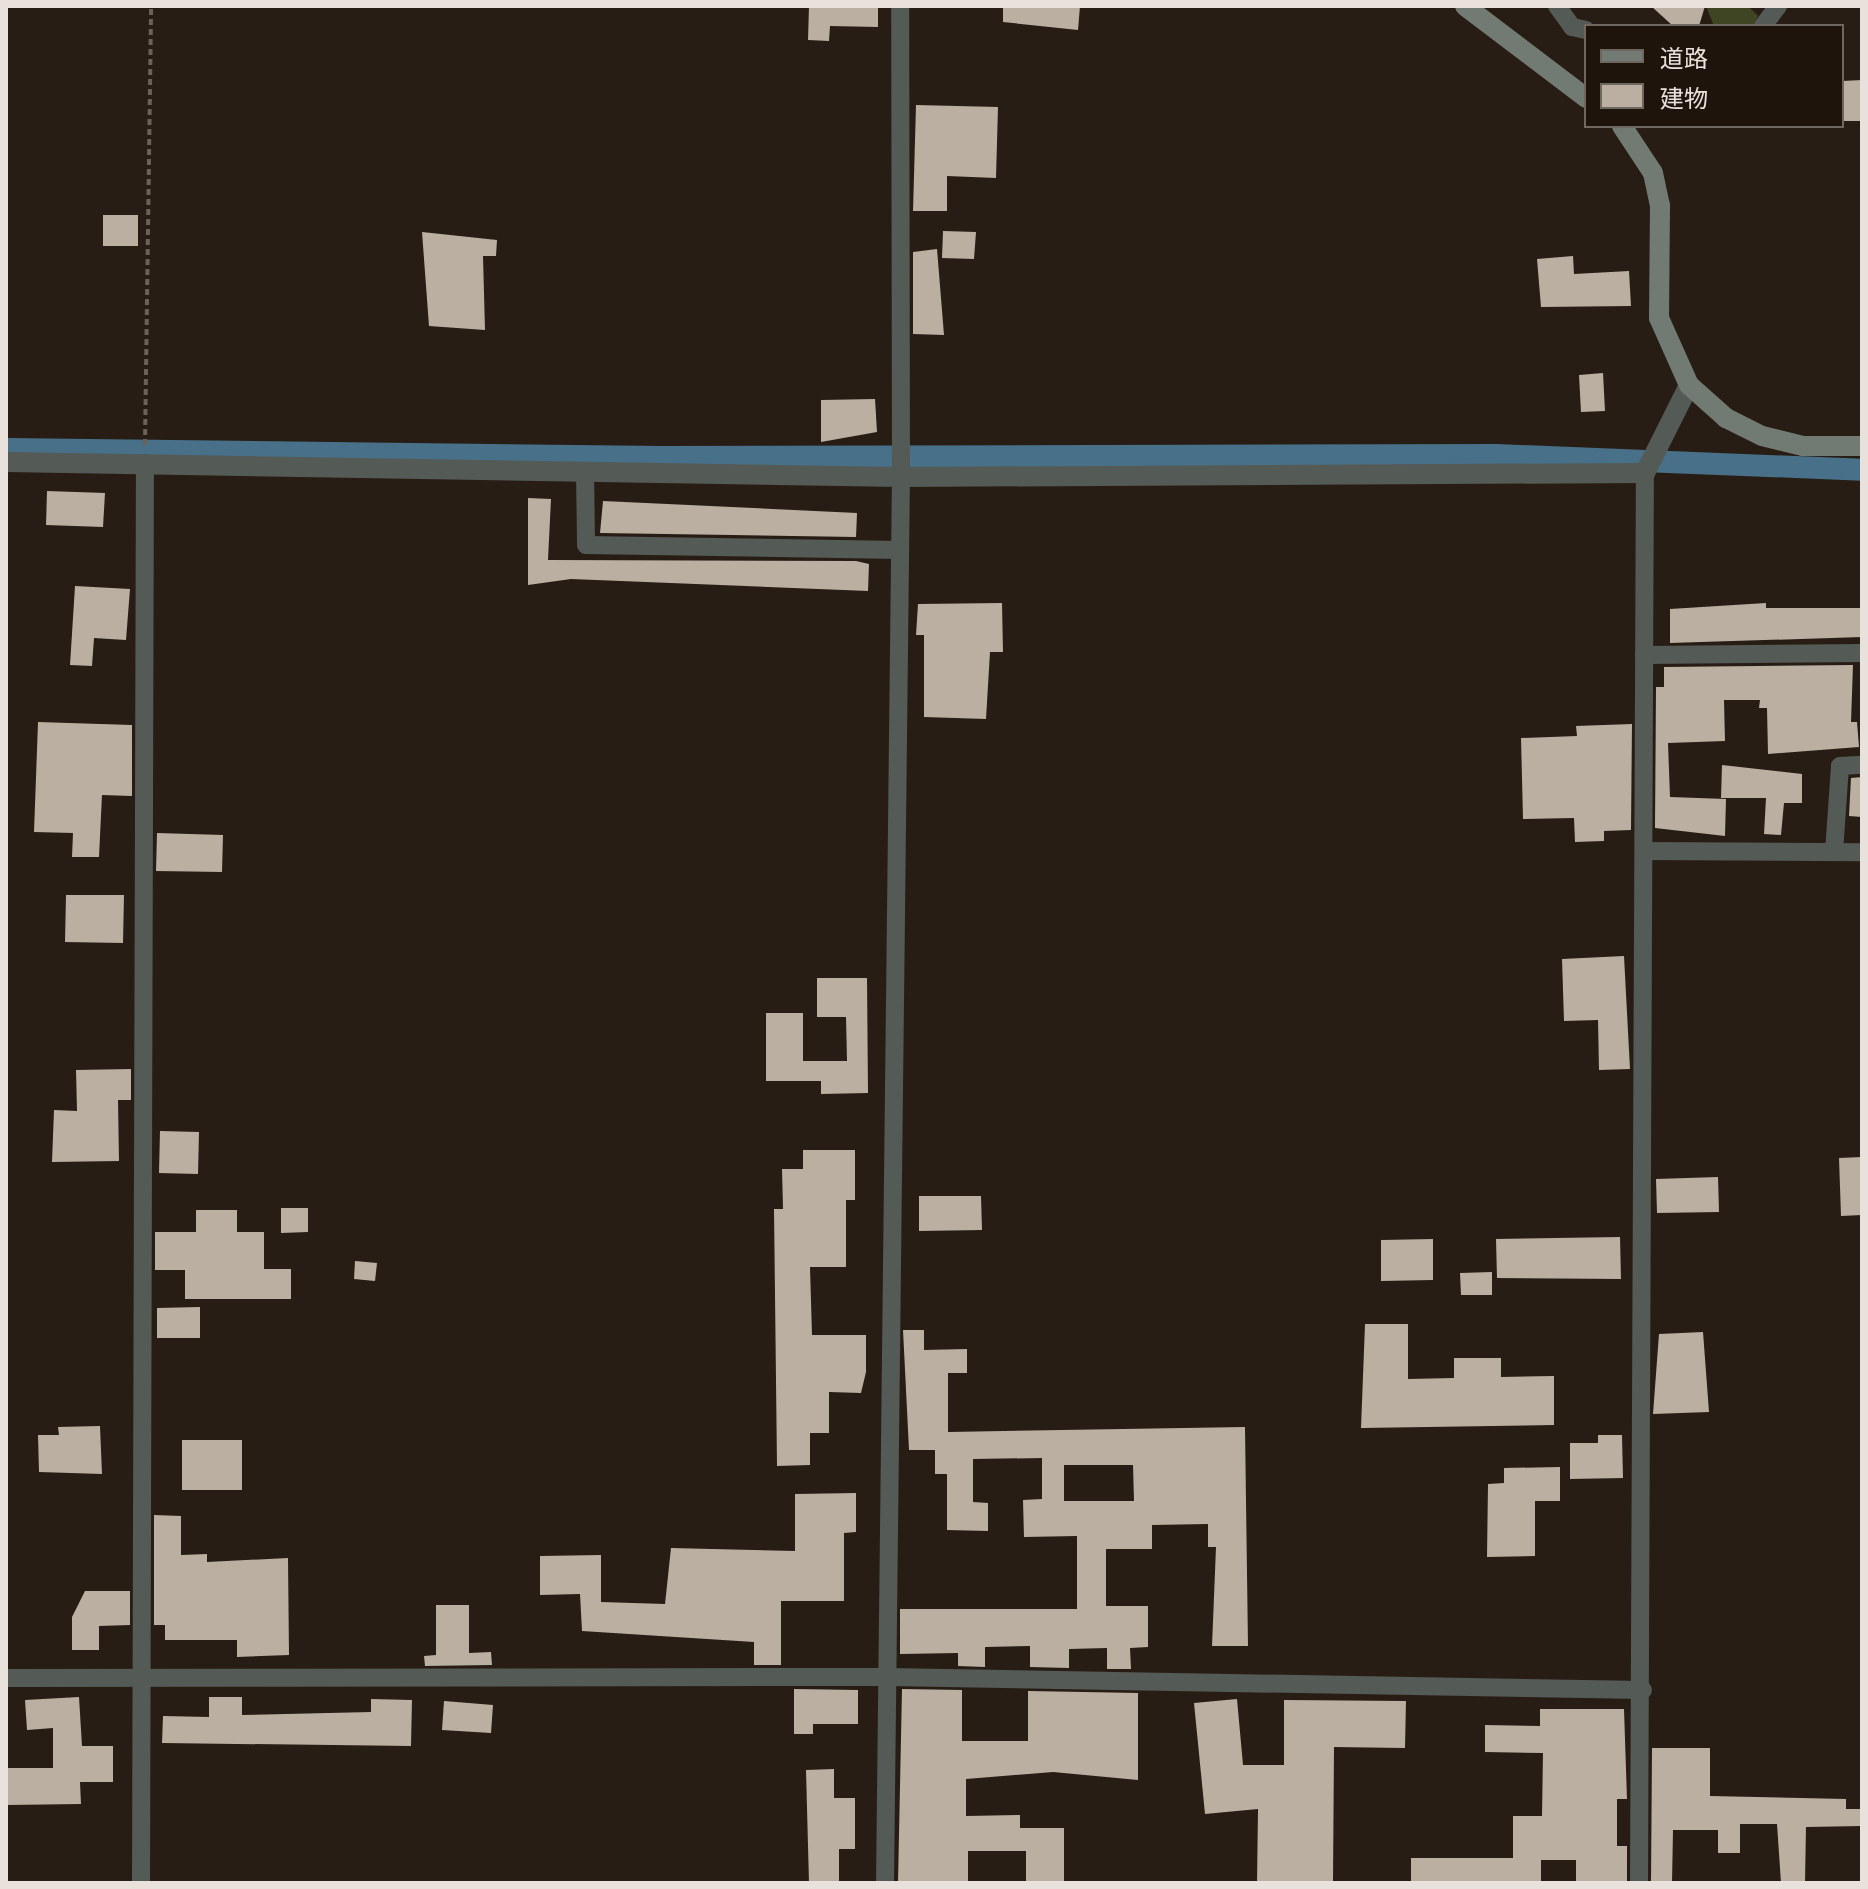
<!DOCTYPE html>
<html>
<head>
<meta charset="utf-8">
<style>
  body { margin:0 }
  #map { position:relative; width:1868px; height:1889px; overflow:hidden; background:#281d14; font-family:Barlow,"Noto Sans JP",sans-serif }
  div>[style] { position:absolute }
  .green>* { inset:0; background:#3f4523 }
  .canal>* { height:22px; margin:-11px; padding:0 11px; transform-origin:11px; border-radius:11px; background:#487088 }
  .building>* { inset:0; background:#bbafa2 }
  .path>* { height:4px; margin-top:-2px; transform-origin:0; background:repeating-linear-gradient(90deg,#6b6159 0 6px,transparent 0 10px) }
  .minor>* { height:18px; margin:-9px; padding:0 9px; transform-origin:9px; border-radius:9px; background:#545a55 }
  .tertiary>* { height:20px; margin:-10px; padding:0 10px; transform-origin:10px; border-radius:10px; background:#545a55 }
  .secondary>* { height:20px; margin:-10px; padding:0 10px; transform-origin:10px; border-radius:10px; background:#727b73 }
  span { translate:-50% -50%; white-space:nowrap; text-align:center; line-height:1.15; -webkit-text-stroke:8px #1e140c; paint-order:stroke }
  .frame { position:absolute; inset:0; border:8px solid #e9e1db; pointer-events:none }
  .legend { position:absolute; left:1584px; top:24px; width:260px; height:104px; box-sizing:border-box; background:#1e140c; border:2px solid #6f665f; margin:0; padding:10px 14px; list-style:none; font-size:24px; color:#e9e1db }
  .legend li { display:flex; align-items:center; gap:16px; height:40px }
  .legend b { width:40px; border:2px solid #6f665f }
</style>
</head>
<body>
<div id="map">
  <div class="green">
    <i style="clip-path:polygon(1706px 6px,1748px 6px,1758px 16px,1753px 26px,1714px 26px)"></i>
  </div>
  <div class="canal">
    <i style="left:6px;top:449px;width:656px;rotate:0.7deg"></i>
    <i style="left:662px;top:457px;width:834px;rotate:-0.14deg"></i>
    <i style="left:1496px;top:455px;width:366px;rotate:2.3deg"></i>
  </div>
  <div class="building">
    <i style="clip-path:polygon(809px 6px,878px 6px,878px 27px,830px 26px,829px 41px,808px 40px)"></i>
    <i style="clip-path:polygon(1003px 6px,1080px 6px,1078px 30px,1003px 22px)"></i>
    <i style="clip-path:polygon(1651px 6px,1705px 6px,1699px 26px,1673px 26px)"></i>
    <i style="clip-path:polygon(1862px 80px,1862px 121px,1842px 121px,1842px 81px)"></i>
    <i style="clip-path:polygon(916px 105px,998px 107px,996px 178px,947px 176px,947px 211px,913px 211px)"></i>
    <i style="clip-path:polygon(103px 215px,138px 215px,138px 246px,103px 246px)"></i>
    <i style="clip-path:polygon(943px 231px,976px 232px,974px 259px,942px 258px)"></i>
    <i style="clip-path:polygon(422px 232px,497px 240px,496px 256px,483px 256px,485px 330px,429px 326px)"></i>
    <i style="clip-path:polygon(937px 249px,944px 335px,913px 334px,913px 252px)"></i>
    <i style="clip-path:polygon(1573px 256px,1574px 274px,1629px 271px,1631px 306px,1541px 307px,1537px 259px)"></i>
    <i style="clip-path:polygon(1603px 373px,1605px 411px,1581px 412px,1579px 375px)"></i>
    <i style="clip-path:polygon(875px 399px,877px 432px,821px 442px,821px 400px)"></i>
    <i style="clip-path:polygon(47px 491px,105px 493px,103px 527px,46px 525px)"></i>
    <i style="clip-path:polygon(528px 498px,551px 499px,548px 560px,856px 561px,869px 564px,868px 591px,571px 579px,528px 585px)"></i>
    <i style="clip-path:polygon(603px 501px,857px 513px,856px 537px,600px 533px)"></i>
    <i style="clip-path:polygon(75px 586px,130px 589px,126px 640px,94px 638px,92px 666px,70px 665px)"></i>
    <i style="clip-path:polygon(1002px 603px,1003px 652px,990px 652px,986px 719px,924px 717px,924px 635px,916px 635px,918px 604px)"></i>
    <i style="clip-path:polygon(1766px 603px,1766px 608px,1862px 608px,1862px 637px,1670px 643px,1670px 609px)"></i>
    <i style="clip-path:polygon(1853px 665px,1851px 722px,1857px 722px,1859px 747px,1768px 754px,1767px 708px,1759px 708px,1760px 700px,1724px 700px,1725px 741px,1668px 743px,1670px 797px,1726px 799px,1725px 836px,1655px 828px,1656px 687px,1664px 687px,1664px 667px)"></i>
    <i style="clip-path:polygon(38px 722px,132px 725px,132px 796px,102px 795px,99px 857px,72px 857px,73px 833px,34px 832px)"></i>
    <i style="clip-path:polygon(1632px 724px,1631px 830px,1604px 831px,1604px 841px,1575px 842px,1574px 818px,1523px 819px,1521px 738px,1577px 736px,1576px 726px)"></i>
    <i style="clip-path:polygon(1722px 765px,1802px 774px,1802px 803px,1784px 803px,1781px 835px,1764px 834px,1766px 798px,1721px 798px)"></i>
    <i style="clip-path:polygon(1862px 777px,1862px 817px,1849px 816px,1851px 778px)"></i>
    <i style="clip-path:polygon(157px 833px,223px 835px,222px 872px,156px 871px)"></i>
    <i style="clip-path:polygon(66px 895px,124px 895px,123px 943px,65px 942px)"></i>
    <i style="clip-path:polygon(1624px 956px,1630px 1069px,1599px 1070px,1598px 1020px,1564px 1021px,1562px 959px)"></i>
    <i style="clip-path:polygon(817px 978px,867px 978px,868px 1093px,821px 1094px,821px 1081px,766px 1081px,766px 1013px,803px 1013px,803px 1061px,847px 1061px,846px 1017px,817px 1017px)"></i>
    <i style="clip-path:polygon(131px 1069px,131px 1100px,118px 1100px,119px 1161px,52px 1162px,54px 1110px,77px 1111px,76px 1070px)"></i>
    <i style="clip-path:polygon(160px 1131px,199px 1132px,198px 1174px,159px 1173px)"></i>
    <i style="clip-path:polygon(803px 1150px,855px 1150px,855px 1200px,846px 1200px,846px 1267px,810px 1267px,812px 1335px,866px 1335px,866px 1372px,861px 1393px,829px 1392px,829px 1433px,810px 1433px,810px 1465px,777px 1466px,774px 1209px,783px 1209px,782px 1169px,803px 1169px)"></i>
    <i style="clip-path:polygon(1862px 1157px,1862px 1215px,1841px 1216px,1839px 1158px)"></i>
    <i style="clip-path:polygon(1718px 1177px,1719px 1212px,1657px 1213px,1656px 1179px)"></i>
    <i style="clip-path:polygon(919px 1196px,981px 1196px,982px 1230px,919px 1231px)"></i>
    <i style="clip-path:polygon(281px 1208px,308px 1208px,308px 1232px,281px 1233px)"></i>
    <i style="clip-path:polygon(196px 1210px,237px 1210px,237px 1232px,264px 1232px,264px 1269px,291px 1269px,291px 1299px,185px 1299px,185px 1270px,155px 1270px,155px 1232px,196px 1232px)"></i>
    <i style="clip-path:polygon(1620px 1237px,1621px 1279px,1497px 1278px,1496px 1239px)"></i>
    <i style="clip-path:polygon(1433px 1239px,1433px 1280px,1381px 1281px,1381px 1240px)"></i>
    <i style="clip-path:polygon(355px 1261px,377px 1263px,375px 1281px,354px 1279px)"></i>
    <i style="clip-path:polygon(1492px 1272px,1492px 1295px,1461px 1295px,1460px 1273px)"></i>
    <i style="clip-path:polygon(200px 1307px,200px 1338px,157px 1338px,157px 1308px)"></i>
    <i style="clip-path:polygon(1365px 1324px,1408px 1324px,1408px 1379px,1454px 1378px,1454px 1358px,1501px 1358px,1501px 1377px,1554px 1376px,1554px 1425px,1361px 1428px)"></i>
    <i style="clip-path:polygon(evenodd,903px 1330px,924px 1330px,924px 1350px,967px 1349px,967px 1373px,948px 1373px,948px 1432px,1245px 1427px,1248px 1646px,1212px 1646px,1216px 1547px,1208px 1547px,1208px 1524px,1152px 1525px,1152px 1549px,1106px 1549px,1106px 1606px,1148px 1606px,1148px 1647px,1130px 1648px,1131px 1669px,1107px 1669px,1107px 1648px,1069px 1649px,1069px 1668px,1030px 1667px,1030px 1646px,985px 1647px,985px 1667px,958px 1666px,958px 1653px,900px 1654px,900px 1609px,1077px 1609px,1077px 1536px,1024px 1537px,1023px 1500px,1042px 1499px,1042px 1458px,973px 1459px,973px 1502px,988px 1503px,988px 1531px,947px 1530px,947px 1474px,935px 1474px,935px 1450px,909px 1450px,903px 1330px,1064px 1465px,1133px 1465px,1134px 1501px,1064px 1501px,1064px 1465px)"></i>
    <i style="clip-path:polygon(1703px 1332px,1709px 1412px,1653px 1414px,1659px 1334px)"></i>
    <i style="clip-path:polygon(100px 1426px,102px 1474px,39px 1472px,38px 1435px,59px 1435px,58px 1427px)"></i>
    <i style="clip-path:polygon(1598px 1435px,1622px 1435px,1623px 1478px,1570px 1479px,1570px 1443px,1598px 1443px)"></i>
    <i style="clip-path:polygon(182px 1440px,242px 1440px,242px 1490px,182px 1490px)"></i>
    <i style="clip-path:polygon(1560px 1467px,1560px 1501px,1535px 1501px,1535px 1556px,1487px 1557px,1488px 1484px,1504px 1483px,1504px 1468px)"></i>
    <i style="clip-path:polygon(856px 1493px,856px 1532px,844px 1533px,844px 1601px,781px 1601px,781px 1665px,754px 1665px,754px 1642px,582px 1631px,580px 1594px,540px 1595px,540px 1556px,601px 1555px,601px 1602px,665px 1604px,671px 1548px,795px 1551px,795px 1494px)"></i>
    <i style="clip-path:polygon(154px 1515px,181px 1516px,181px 1555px,207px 1554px,207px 1562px,288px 1558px,289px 1655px,237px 1657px,237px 1640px,165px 1640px,165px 1625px,154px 1625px)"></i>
    <i style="clip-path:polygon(85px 1591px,130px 1591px,130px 1625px,99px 1626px,99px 1650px,72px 1650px,72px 1617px)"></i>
    <i style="clip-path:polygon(436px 1605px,469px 1605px,469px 1653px,491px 1652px,492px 1665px,425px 1666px,424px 1656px,436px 1655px)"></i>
    <i style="clip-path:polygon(794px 1689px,858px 1690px,858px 1724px,813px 1724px,813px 1734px,794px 1734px)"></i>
    <i style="clip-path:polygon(902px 1689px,962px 1690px,962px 1741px,1028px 1741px,1028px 1691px,1138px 1693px,1138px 1780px,1053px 1772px,966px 1779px,966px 1816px,1020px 1815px,1020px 1828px,1064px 1828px,1064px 1883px,1026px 1883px,1026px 1851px,968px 1851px,968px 1883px,898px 1883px)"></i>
    <i style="clip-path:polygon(79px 1697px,82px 1746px,113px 1746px,113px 1782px,80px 1782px,81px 1804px,7px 1805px,7px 1768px,53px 1768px,53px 1728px,27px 1730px,25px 1700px)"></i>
    <i style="clip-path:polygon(209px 1697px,242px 1697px,242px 1715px,371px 1712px,371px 1699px,412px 1700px,411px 1746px,162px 1743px,163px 1716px,209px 1717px)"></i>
    <i style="clip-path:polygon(1237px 1699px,1243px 1765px,1284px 1765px,1284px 1700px,1406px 1701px,1405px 1748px,1334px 1747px,1333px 1883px,1257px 1883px,1258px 1809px,1205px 1814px,1194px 1703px)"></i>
    <i style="clip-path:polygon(444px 1701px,493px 1705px,491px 1733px,442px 1730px)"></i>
    <i style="clip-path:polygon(1540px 1709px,1624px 1709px,1627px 1799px,1617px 1799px,1617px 1846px,1627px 1846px,1627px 1883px,1576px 1883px,1576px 1860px,1541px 1860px,1541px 1883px,1411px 1883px,1411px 1858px,1513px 1858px,1513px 1816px,1542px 1816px,1543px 1753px,1485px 1752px,1485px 1725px,1540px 1726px)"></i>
    <i style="clip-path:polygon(1652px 1748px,1710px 1748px,1710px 1796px,1846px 1799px,1846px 1809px,1862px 1809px,1862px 1826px,1806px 1827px,1805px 1883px,1781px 1883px,1777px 1824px,1740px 1824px,1740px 1853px,1718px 1853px,1718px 1830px,1673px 1830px,1672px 1883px,1651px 1883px)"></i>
    <i style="clip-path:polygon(834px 1769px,834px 1798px,855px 1798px,855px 1849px,839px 1849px,839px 1883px,809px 1883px,806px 1770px)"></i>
  </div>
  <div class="path">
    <i style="left:145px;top:445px;width:439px;rotate:-89.2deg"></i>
  </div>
  <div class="minor">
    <i style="left:1557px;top:6px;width:26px;rotate:54deg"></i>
    <i style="left:1572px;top:27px;width:14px;rotate:12deg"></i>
    <i style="left:1763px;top:26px;width:25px;rotate:-53deg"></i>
    <i style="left:585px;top:471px;width:74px;rotate:89.2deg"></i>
    <i style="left:586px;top:545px;width:314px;rotate:0.9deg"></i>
    <i style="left:1644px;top:655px;width:218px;rotate:-0.5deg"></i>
    <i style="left:1644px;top:851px;width:218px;rotate:0.3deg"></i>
    <i style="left:1834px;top:852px;width:86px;rotate:-86deg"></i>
    <i style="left:1840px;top:766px;width:22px;rotate:-3deg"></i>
    <i style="left:6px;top:1678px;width:881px;rotate:-0.07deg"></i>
    <i style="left:887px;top:1677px;width:756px;rotate:0.99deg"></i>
    <i style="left:141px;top:1883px;width:1420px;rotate:-89.84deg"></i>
    <i style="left:885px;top:1883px;width:1406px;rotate:-89.35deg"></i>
    <i style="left:901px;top:477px;width:471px;rotate:-90.1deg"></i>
    <i style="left:1639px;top:1883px;width:1410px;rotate:-89.76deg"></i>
  </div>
  <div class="tertiary">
    <i style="left:6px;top:462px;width:895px;rotate:0.96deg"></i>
    <i style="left:901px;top:477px;width:744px;rotate:-0.31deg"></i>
    <i style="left:1645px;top:473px;width:98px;rotate:-63.4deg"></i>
  </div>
  <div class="secondary">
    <i style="left:1465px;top:6px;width:152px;rotate:37.2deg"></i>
    <i style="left:1622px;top:126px;width:56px;rotate:56.6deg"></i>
    <i style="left:1653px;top:173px;width:33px;rotate:78deg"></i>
    <i style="left:1660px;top:205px;width:113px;rotate:90.5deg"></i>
    <i style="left:1659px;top:318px;width:73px;rotate:65.9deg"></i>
    <i style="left:1689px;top:385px;width:50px;rotate:41.7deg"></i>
    <i style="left:1726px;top:418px;width:40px;rotate:26.6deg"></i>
    <i style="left:1762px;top:436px;width:42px;rotate:13.7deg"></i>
    <i style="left:1803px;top:446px;width:59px"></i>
  </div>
  <div class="frame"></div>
  <ul class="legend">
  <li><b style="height:10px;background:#727b73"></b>道路</li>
  <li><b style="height:22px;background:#bbafa2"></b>建物</li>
  </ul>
</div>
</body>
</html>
